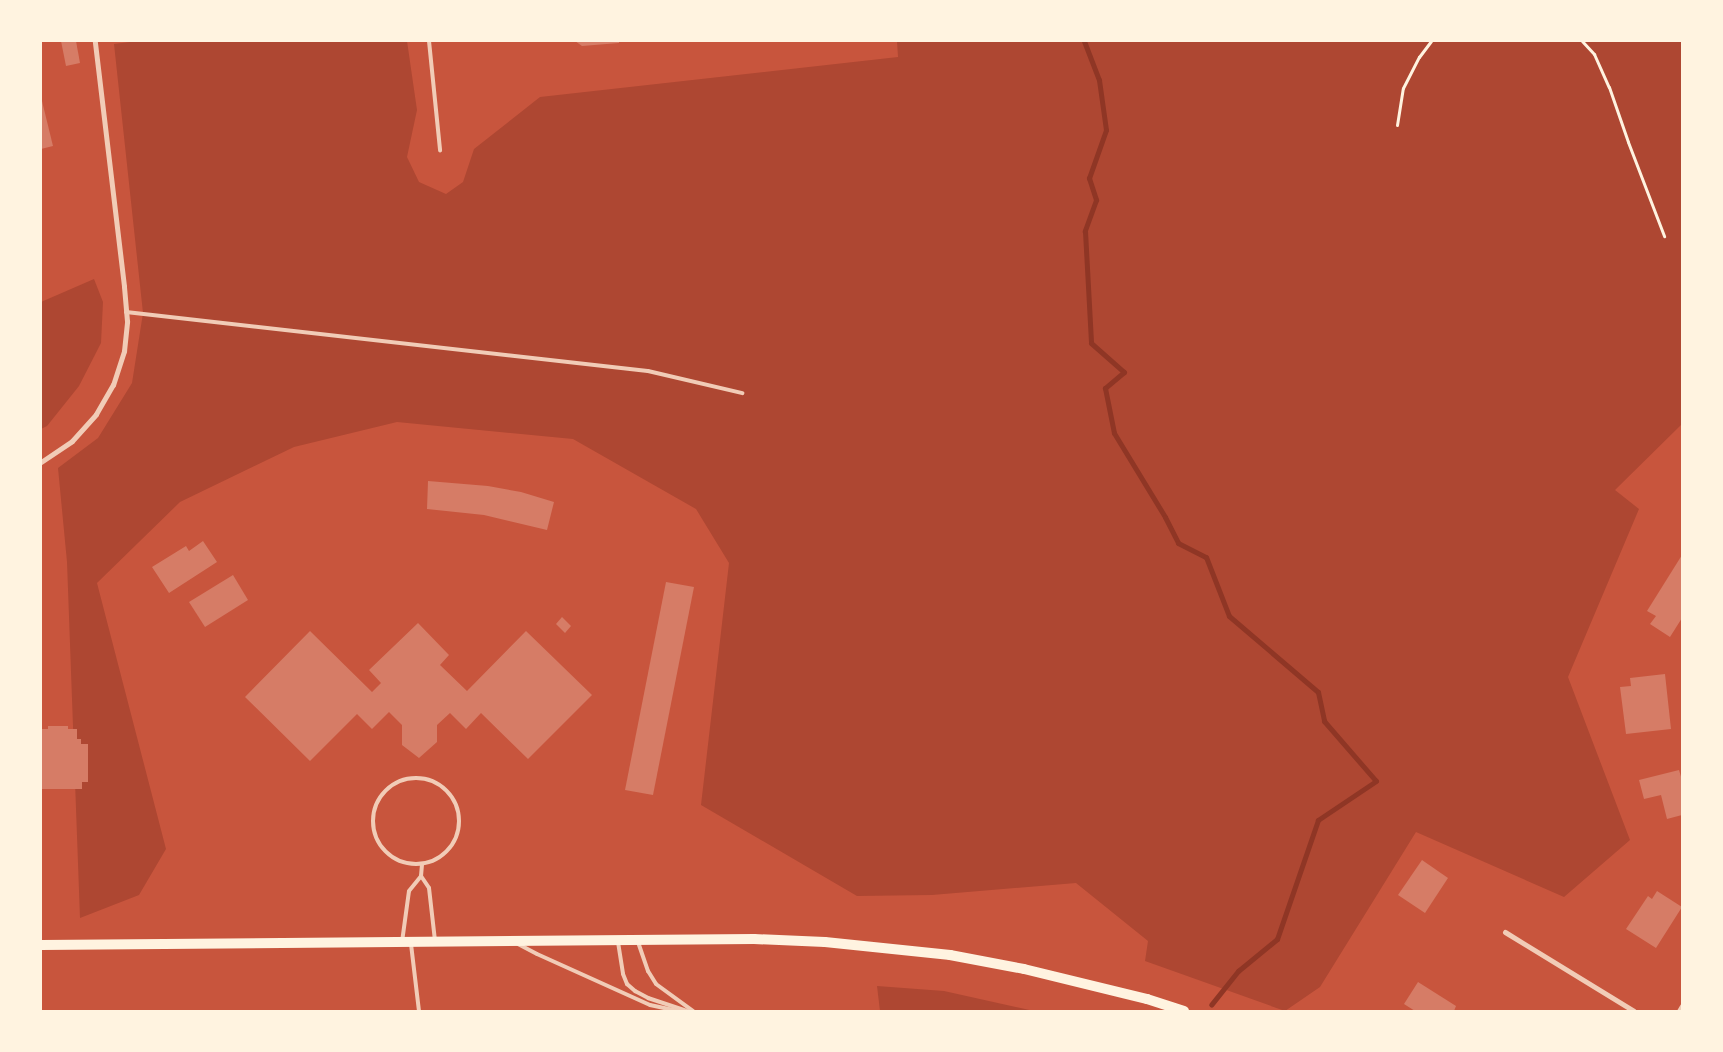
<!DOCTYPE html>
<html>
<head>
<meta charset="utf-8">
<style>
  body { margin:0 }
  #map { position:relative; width:1723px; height:1052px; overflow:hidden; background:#c8553d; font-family:"DejaVu Sans",sans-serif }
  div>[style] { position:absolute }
  .green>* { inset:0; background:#ae4732 }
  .stream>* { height:5px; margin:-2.5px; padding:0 2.5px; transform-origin:2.5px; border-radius:2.5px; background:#8f3625 }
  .building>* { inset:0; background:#d67c66 }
  .path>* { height:3px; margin:-1.5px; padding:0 1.5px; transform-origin:1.5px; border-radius:1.5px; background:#fff3e0 }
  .service>* { height:4px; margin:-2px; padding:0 2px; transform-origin:2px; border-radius:2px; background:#f1ccb7 }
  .service>.ring { margin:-2px; padding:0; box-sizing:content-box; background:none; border:4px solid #f1ccb7; border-radius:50% }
  .minor>* { height:5px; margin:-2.5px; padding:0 2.5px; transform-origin:2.5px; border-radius:2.5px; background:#f1ccb7 }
  .secondary>* { height:10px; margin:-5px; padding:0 5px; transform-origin:5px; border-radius:5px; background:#fff3e0 }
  span { translate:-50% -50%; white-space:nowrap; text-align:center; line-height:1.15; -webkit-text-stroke:4px #fff3e0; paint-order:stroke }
  .frame { position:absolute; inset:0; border:42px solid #fff3e0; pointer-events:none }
</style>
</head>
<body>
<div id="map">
  <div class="green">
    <i style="clip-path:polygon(138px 41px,407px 41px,417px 110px,407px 157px,419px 182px,446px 194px,463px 182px,474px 149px,540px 97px,898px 57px,897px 41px,1682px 41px,1682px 424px,1615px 490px,1639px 509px,1568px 677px,1630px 840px,1564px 897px,1416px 832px,1320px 987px,1285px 1011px,1145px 961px,1148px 941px,1076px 883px,932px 895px,857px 896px,701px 805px,729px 563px,696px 509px,573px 439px,397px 422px,294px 447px,180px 502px,97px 583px,166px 849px,139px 895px,80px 918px,67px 562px,58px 468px,98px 438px,132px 383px,143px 313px,114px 44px)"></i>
    <i style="clip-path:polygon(94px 279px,103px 302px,101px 343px,79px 386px,47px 426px,41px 429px,41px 302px)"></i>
    <i style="clip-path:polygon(877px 986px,944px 991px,1034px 1011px,880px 1011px)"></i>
  </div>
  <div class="stream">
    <i style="left:1084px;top:41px;width:42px;rotate:69deg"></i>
    <i style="left:1099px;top:80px;width:50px;rotate:82deg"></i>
    <i style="left:1106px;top:130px;width:51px;rotate:109.5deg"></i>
    <i style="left:1089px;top:178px;width:23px;rotate:72deg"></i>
    <i style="left:1096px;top:200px;width:33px;rotate:110deg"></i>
    <i style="left:1085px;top:231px;width:112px;rotate:86.9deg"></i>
    <i style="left:1091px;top:343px;width:44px;rotate:41.3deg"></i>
    <i style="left:1124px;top:372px;width:25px;rotate:140deg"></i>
    <i style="left:1105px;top:388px;width:46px;rotate:78.7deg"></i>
    <i style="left:1114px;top:433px;width:98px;rotate:58.7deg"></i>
    <i style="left:1165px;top:517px;width:29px;rotate:63deg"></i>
    <i style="left:1178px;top:543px;width:31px;rotate:27deg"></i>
    <i style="left:1206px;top:557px;width:63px;rotate:68.7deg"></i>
    <i style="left:1229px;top:616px;width:117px;rotate:40.5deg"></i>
    <i style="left:1318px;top:692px;width:30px;rotate:78deg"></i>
    <i style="left:1324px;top:721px;width:79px;rotate:49.1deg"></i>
    <i style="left:1376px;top:781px;width:70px;rotate:146.1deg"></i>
    <i style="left:1318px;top:820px;width:126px;rotate:109deg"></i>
    <i style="left:1277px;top:939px;width:50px;rotate:140.6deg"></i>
    <i style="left:1238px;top:971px;width:43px;rotate:128.5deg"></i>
  </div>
  <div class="building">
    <i style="clip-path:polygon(61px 41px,76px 41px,80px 63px,66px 66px)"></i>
    <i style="clip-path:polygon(575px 41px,619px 41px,619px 43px,582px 46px)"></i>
    <i style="clip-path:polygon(41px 97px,53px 146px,41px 149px)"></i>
    <i style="clip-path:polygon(428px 481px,488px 486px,521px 492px,554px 502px,547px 530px,484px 515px,427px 509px)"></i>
    <i style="clip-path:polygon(203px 541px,217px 562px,169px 593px,152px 567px,186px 546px,189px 551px)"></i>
    <i style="clip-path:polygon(1682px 555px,1682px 618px,1670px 637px,1650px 624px,1656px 616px,1647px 611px)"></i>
    <i style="clip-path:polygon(233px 575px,248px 600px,205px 627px,189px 602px)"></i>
    <i style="clip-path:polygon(666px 582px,694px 587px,653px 795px,625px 790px)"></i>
    <i style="clip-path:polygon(562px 617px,571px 626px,565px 633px,556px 624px)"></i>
    <i style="clip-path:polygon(418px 623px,449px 655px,440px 665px,467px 691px,526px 631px,592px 695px,528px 759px,481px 713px,466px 729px,450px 713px,437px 725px,437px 742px,419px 758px,402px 745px,402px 725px,389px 712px,372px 729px,357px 714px,310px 761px,245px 697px,310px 631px,372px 692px,381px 683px,369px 670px)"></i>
    <i style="clip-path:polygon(1665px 674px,1671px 729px,1626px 734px,1620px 687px,1631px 686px,1630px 678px)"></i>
    <i style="clip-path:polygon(48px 726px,68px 726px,68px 729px,77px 729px,77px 739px,81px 739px,81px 744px,88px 744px,88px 782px,82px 782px,82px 789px,41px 789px,41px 729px,48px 729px)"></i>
    <i style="clip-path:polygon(1679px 770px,1682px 780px,1682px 815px,1667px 819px,1661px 795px,1644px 799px,1639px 780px)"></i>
    <i style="clip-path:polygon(1422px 860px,1448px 878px,1425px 913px,1398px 895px)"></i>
    <i style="clip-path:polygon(1657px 891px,1682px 907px,1656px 948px,1626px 929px,1648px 896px,1652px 899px)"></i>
    <i style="clip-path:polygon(1418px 982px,1456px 1006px,1454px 1011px,1415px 1011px,1404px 1004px)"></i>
  </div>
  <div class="path">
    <i style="left:1582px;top:41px;width:18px;rotate:47deg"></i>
    <i style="left:1594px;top:54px;width:36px;rotate:66deg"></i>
    <i style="left:1609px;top:87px;width:58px;rotate:70.9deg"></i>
    <i style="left:1628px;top:142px;width:101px;rotate:69deg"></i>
    <i style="left:1397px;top:125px;width:37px;rotate:-81deg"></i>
    <i style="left:1403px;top:88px;width:35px;rotate:-63deg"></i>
    <i style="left:1419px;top:57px;width:20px;rotate:-53deg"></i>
  </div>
  <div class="service">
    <i style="left:429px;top:41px;width:110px;rotate:84.2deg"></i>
    <i style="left:126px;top:312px;width:525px;rotate:6.45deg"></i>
    <i style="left:648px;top:371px;width:97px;rotate:13.2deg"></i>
    <i class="ring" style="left:373px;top:778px;width:82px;height:82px"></i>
    <i style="left:421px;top:876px;width:14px;rotate:56deg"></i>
    <i style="left:429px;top:888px;width:53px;rotate:83.5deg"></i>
    <i style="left:402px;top:942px;width:51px;rotate:-82.2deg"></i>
    <i style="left:409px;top:891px;width:19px;rotate:-51deg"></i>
    <i style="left:421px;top:876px;width:12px;rotate:-85deg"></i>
    <i style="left:618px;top:942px;width:32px;rotate:81deg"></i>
    <i style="left:623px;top:974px;width:11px;rotate:68deg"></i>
    <i style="left:627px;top:984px;width:11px;rotate:41deg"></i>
    <i style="left:635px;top:991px;width:15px;rotate:28deg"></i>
    <i style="left:648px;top:998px;width:41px;rotate:18.4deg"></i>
    <i style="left:638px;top:942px;width:31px;rotate:71deg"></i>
    <i style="left:648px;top:971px;width:15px;rotate:58deg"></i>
    <i style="left:656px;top:984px;width:46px;rotate:36.1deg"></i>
    <i style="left:411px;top:944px;width:67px;rotate:83.2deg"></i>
    <i style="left:518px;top:944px;width:21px;rotate:28deg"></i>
    <i style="left:537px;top:954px;width:124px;rotate:24.3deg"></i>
    <i style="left:650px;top:1005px;width:30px;rotate:12deg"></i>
  </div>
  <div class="minor">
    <i style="left:41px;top:462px;width:37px;rotate:-34deg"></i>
    <i style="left:72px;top:441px;width:36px;rotate:-48deg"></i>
    <i style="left:96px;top:414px;width:34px;rotate:-60deg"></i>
    <i style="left:113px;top:385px;width:36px;rotate:-72deg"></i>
    <i style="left:124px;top:351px;width:30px;rotate:-84deg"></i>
    <i style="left:127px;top:321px;width:35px;rotate:-95deg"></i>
    <i style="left:124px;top:286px;width:247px;rotate:-96.8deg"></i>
    <i style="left:1505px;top:932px;width:151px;rotate:31.5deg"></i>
    <i style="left:1679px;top:1011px;width:6px;rotate:-59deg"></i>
  </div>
  <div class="secondary">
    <i style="left:41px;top:945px;width:713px;rotate:-0.48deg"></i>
    <i style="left:754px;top:939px;width:71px;rotate:2.4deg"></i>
    <i style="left:825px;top:942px;width:126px;rotate:5.9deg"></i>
    <i style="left:950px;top:955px;width:75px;rotate:10.7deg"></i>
    <i style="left:1024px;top:969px;width:127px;rotate:13.7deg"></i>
    <i style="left:1147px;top:999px;width:39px;rotate:18deg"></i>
  </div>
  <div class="frame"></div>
</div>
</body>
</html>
